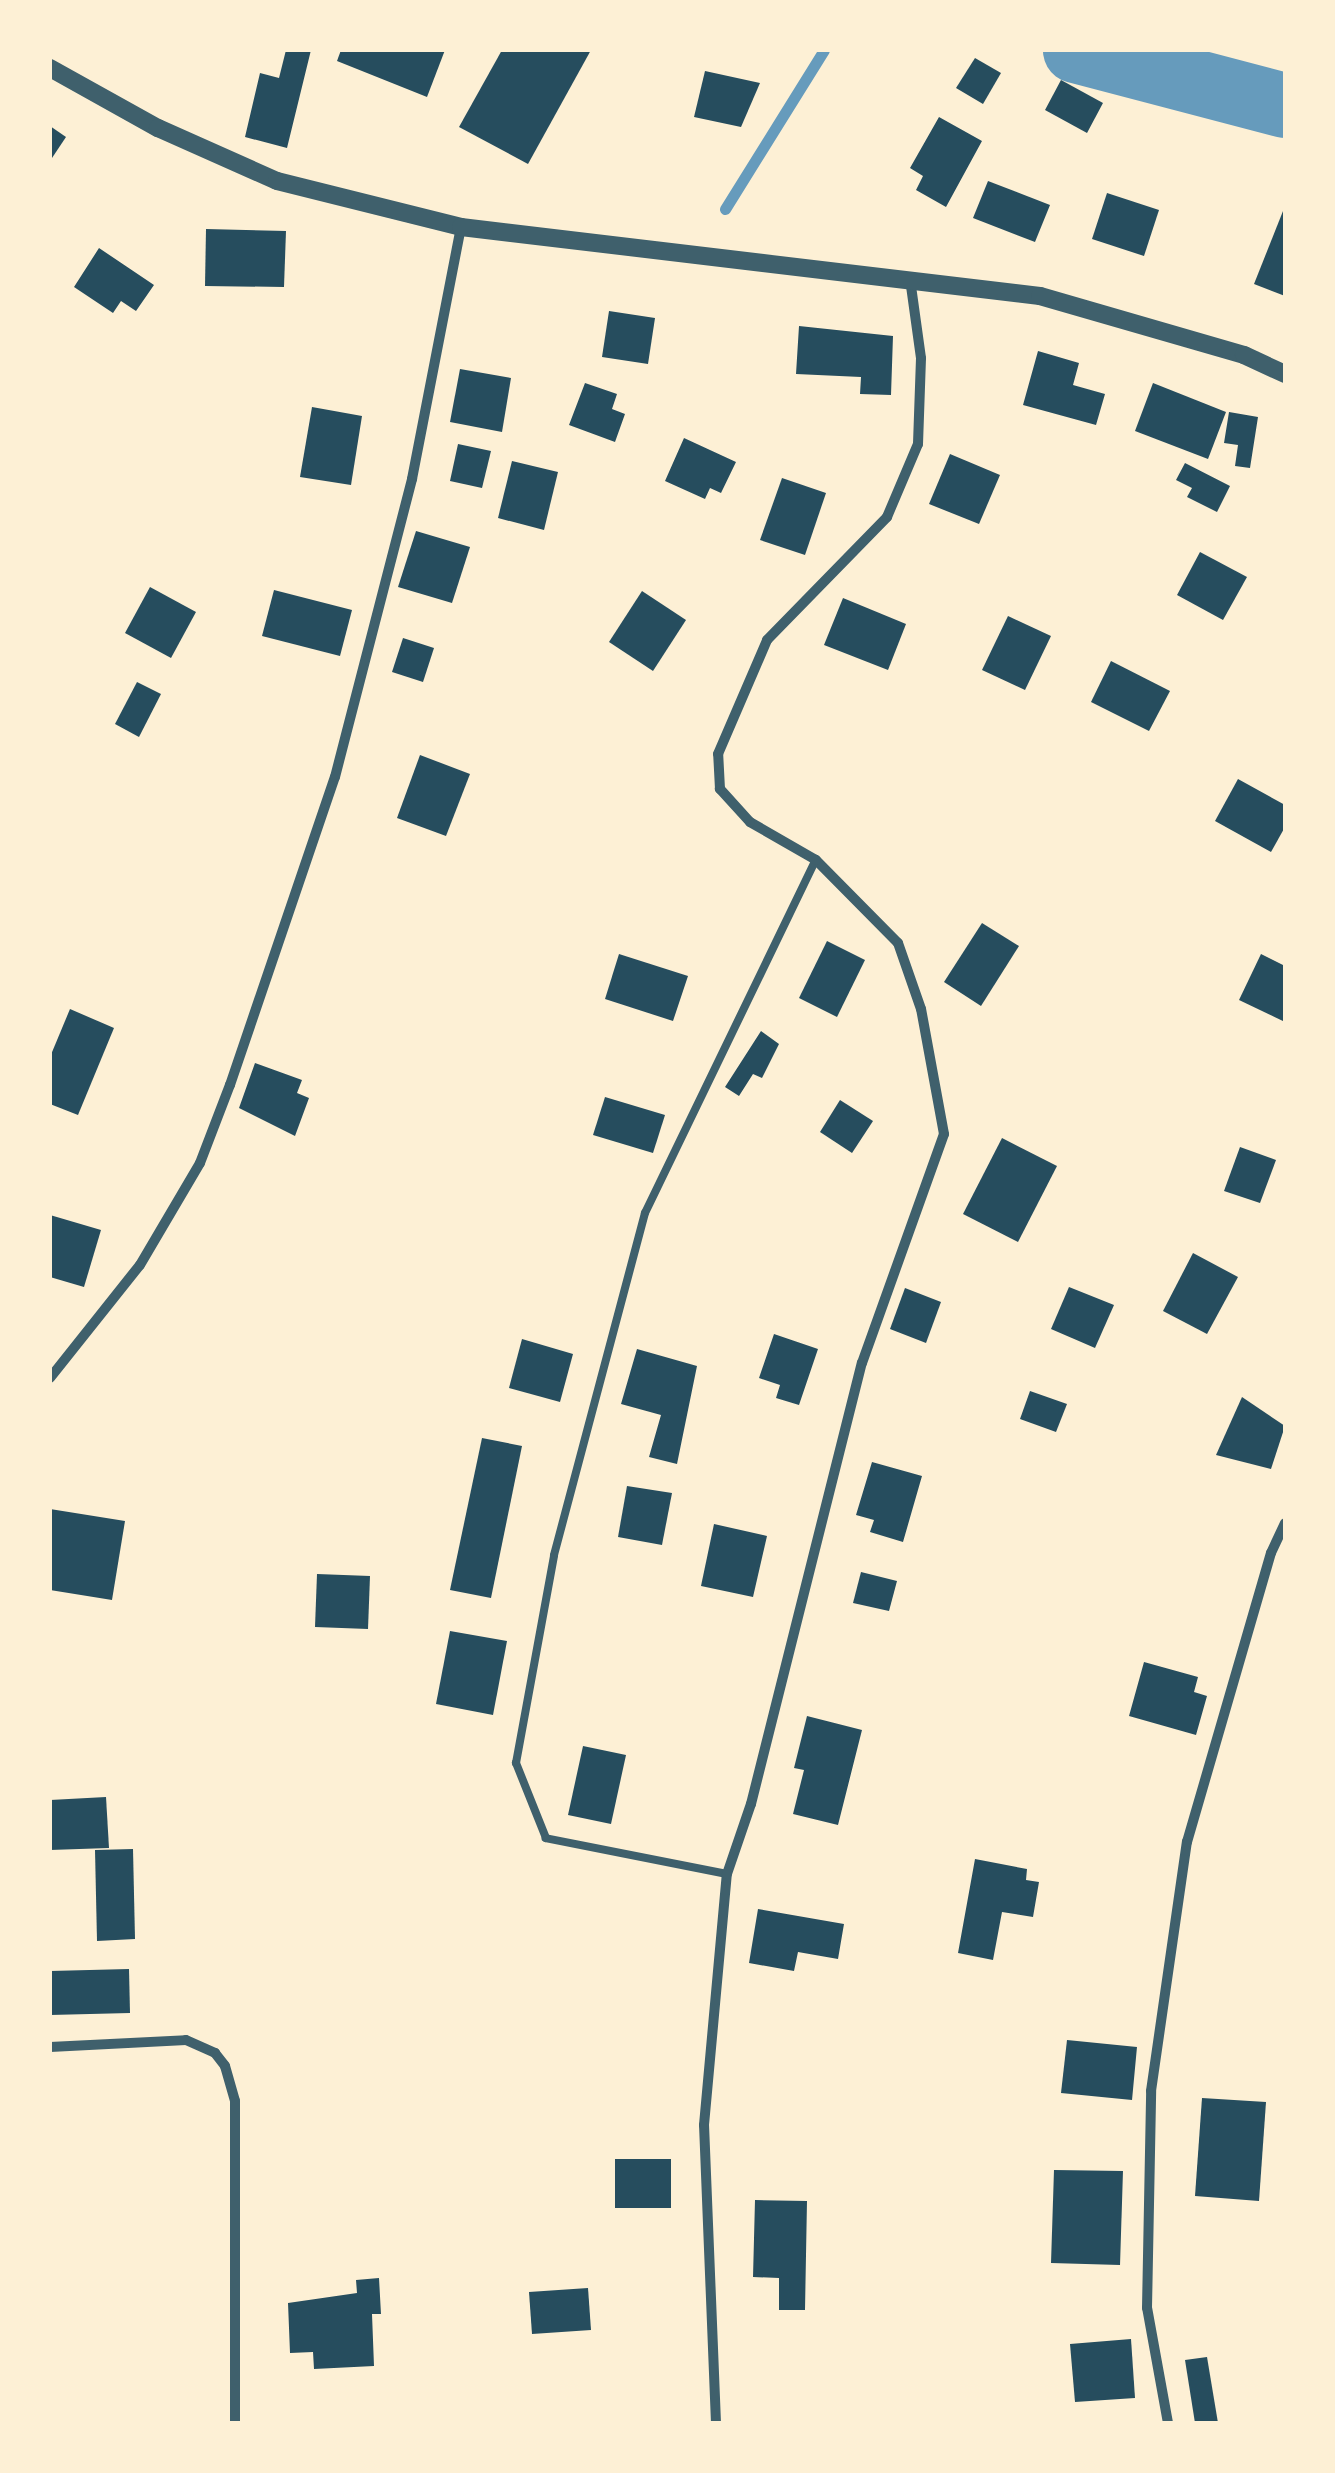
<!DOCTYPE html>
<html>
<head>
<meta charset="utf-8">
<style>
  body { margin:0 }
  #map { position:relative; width:1335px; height:2473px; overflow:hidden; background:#fdf0d5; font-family:Lato,sans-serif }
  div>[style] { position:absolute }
  .stream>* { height:11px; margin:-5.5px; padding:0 5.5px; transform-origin:5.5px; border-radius:5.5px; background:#669bbc }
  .river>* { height:65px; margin:-32.5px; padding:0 32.5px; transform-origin:32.5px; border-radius:32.5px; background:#669bbc }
  .building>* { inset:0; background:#264d5e }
  .service>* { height:8px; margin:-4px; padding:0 4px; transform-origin:4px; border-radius:4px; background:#3f606c }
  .minor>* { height:10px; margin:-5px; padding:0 5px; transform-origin:5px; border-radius:5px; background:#3f606c }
  .tertiary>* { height:18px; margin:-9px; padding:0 9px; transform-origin:9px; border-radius:9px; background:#3f606c }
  span { translate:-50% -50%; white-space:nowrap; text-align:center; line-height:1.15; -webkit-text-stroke:8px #fdf0d5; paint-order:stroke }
  .frame { position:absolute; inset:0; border:52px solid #fdf0d5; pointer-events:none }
</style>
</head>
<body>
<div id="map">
  <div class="stream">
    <i style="left:725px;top:209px;width:187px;rotate:-58.1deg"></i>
  </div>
  <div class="river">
    <i style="left:1075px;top:50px;width:217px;rotate:14.7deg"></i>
  </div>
  <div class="building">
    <i style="clip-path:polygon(286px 50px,311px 50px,287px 148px,245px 137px,260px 73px,279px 78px)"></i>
    <i style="clip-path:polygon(341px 50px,445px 50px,427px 97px,337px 61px)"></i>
    <i style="clip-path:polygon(502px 50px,591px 50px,528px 164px,459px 127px)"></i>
    <i style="clip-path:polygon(975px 58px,1001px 73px,983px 104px,956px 88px)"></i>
    <i style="clip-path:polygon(705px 71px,760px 83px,741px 127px,694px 117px)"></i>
    <i style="clip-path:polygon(1061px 80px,1103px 103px,1087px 133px,1045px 110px)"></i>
    <i style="clip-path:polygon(939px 117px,982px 141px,946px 207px,916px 190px,923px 176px,910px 168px)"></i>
    <i style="clip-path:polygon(50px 126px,66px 137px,50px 161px)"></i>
    <i style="clip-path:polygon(988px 181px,1050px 205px,1035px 242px,973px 218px)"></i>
    <i style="clip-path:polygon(1107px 193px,1159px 210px,1144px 256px,1092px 239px)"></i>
    <i style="clip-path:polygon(1285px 206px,1285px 296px,1254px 284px)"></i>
    <i style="clip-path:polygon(206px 229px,286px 231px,284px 287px,205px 286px)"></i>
    <i style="clip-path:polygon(99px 248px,154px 285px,136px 311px,121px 301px,113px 313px,74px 287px)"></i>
    <i style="clip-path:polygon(609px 311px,655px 318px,648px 364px,602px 357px)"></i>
    <i style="clip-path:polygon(799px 326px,893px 336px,891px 395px,860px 394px,861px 377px,796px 374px)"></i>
    <i style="clip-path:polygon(1038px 351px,1079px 363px,1073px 385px,1105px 394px,1096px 425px,1023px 405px)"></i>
    <i style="clip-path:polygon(460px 369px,511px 378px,502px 432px,450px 422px)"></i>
    <i style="clip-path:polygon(585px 383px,617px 394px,612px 409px,625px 414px,615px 442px,569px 425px)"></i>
    <i style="clip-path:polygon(1153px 383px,1226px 412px,1208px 459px,1135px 431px)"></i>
    <i style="clip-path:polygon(312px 407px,362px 416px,351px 485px,300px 477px)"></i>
    <i style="clip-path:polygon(1229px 412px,1258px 417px,1250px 468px,1235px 466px,1238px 445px,1224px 443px)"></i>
    <i style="clip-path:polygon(684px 438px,736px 462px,721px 493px,710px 488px,705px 499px,665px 481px)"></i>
    <i style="clip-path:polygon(458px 444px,491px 451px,482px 488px,450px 481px)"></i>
    <i style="clip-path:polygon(950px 454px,1000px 475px,979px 524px,929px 504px)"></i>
    <i style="clip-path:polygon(512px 461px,558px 472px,544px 530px,498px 518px)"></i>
    <i style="clip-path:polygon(1185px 463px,1230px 486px,1217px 512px,1187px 497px,1192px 488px,1176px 480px)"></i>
    <i style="clip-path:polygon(782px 478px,826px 493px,805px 555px,760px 540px)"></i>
    <i style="clip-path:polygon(416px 531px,470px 547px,452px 603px,398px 587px)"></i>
    <i style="clip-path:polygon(1200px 552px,1247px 577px,1223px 620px,1177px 595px)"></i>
    <i style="clip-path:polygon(150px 587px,196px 612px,171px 658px,125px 633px)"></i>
    <i style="clip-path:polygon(274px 590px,352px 610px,340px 656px,262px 636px)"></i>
    <i style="clip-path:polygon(642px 591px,686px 620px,653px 671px,609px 642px)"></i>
    <i style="clip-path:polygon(843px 598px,906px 624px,888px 670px,824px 645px)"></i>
    <i style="clip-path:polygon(1008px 616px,1051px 636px,1025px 690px,982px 670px)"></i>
    <i style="clip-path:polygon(403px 638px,434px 648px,423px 682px,392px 672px)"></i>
    <i style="clip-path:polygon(1111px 661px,1170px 691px,1149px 731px,1091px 702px)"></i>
    <i style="clip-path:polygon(137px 682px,161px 694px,139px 737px,115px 724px)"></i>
    <i style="clip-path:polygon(420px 755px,470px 774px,446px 836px,397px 818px)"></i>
    <i style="clip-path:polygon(1238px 779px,1285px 805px,1285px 827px,1271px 852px,1215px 821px)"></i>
    <i style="clip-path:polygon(982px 923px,1019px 946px,981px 1006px,944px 982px)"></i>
    <i style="clip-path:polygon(827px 941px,865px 960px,837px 1017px,799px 998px)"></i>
    <i style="clip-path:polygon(619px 954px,688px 976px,673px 1021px,605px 999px)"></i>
    <i style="clip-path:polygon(1261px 954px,1285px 966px,1285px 1022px,1239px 1000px)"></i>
    <i style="clip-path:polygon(70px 1009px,114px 1028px,78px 1115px,50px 1104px,50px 1057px)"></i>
    <i style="clip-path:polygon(761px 1031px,779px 1044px,762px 1078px,753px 1074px,739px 1096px,725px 1087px)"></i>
    <i style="clip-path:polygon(255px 1063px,302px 1080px,297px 1093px,309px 1098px,295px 1136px,239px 1108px)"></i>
    <i style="clip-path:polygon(605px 1097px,665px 1115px,653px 1153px,593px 1135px)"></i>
    <i style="clip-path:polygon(840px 1100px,873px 1121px,852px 1153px,820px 1132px)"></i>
    <i style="clip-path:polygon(1002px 1138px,1057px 1166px,1018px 1242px,963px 1214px)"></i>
    <i style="clip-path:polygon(1240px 1147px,1276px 1160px,1260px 1203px,1224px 1191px)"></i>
    <i style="clip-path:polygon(50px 1215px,101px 1230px,84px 1287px,50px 1277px)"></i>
    <i style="clip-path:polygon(1193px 1253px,1238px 1277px,1207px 1334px,1163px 1311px)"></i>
    <i style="clip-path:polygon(1069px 1287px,1114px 1305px,1095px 1348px,1051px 1329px)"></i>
    <i style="clip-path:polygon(905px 1288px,941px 1302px,926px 1343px,890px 1329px)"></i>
    <i style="clip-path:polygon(774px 1334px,818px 1349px,799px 1405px,776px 1398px,780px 1385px,759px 1378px)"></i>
    <i style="clip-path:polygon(522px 1339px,573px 1354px,560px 1402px,509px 1388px)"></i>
    <i style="clip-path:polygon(637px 1349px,697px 1366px,677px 1464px,649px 1457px,661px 1415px,621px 1404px)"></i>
    <i style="clip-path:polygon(1030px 1391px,1067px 1404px,1056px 1432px,1020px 1419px)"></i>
    <i style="clip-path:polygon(1242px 1397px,1285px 1426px,1271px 1469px,1216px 1455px)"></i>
    <i style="clip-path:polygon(482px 1438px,522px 1446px,491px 1598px,450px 1590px)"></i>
    <i style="clip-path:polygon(872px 1462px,922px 1476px,903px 1542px,870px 1532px,874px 1520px,856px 1515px)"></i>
    <i style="clip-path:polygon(627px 1486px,672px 1493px,662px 1545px,618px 1537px)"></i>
    <i style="clip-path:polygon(50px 1509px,125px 1521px,112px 1600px,50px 1590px)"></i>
    <i style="clip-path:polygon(714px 1524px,767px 1536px,753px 1597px,701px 1586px)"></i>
    <i style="clip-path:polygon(861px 1572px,897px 1581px,889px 1611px,853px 1603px)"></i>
    <i style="clip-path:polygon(317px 1574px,370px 1576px,368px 1629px,315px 1627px)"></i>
    <i style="clip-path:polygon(450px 1631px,507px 1641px,493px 1715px,436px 1704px)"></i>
    <i style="clip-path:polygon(1144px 1662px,1198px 1677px,1194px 1692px,1207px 1696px,1196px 1735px,1129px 1716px)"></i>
    <i style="clip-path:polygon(807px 1716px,862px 1730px,838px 1825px,793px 1814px,804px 1770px,794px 1768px)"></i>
    <i style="clip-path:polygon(583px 1746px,626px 1755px,611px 1824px,568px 1815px)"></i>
    <i style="clip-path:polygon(106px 1797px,109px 1848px,50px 1850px,50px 1800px)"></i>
    <i style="clip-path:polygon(133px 1849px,135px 1939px,97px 1941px,95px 1850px)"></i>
    <i style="clip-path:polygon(975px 1859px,1027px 1869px,1026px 1880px,1039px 1882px,1033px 1917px,1002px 1912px,993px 1960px,958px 1953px)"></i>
    <i style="clip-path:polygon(758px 1909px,844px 1924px,838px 1959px,798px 1952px,794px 1971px,749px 1963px)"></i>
    <i style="clip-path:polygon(129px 1969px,130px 2013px,50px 2015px,50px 1971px)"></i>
    <i style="clip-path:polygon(1067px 2040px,1137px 2047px,1132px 2100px,1061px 2093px)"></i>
    <i style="clip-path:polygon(1202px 2098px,1266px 2102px,1259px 2201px,1195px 2196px)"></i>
    <i style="clip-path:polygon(615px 2159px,671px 2159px,671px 2208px,615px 2208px)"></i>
    <i style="clip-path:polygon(1054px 2170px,1123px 2171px,1120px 2265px,1051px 2263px)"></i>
    <i style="clip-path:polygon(755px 2200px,807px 2201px,805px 2310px,779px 2310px,779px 2278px,753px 2277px)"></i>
    <i style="clip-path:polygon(379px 2278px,381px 2314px,372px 2314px,374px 2366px,314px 2369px,313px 2352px,290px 2353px,288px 2303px,357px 2293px,356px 2280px)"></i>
    <i style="clip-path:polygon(588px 2288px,591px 2330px,532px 2334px,529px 2292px)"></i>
    <i style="clip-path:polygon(1131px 2339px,1135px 2398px,1075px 2402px,1070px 2344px)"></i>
    <i style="clip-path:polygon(1207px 2357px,1218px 2423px,1195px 2423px,1185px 2360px)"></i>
  </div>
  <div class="service">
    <i style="left:727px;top:1874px;width:185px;rotate:-168.8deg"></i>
    <i style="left:546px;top:1838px;width:81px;rotate:-111.8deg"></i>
    <i style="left:516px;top:1763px;width:211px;rotate:-79.6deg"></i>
    <i style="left:554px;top:1555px;width:354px;rotate:-75.1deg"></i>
    <i style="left:645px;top:1213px;width:392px;rotate:-64.2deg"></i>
  </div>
  <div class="minor">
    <i style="left:50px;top:1378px;width:144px;rotate:-51.5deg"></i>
    <i style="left:140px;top:1265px;width:118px;rotate:-59.5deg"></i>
    <i style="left:200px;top:1163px;width:84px;rotate:-69deg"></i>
    <i style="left:230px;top:1085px;width:325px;rotate:-71.2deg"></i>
    <i style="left:335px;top:777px;width:308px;rotate:-75.5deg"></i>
    <i style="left:412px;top:479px;width:257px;rotate:-79deg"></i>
    <i style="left:50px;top:2047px;width:136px;rotate:-2.9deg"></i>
    <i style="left:186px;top:2040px;width:32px;rotate:24deg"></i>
    <i style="left:215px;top:2053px;width:16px;rotate:52deg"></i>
    <i style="left:225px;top:2066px;width:36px;rotate:74deg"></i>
    <i style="left:235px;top:2101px;width:322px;rotate:90deg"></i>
    <i style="left:716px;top:2423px;width:298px;rotate:-92.3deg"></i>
    <i style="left:704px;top:2125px;width:252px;rotate:-84.8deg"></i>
    <i style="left:727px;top:1874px;width:74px;rotate:-71.1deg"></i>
    <i style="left:751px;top:1804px;width:455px;rotate:-75.9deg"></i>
    <i style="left:862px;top:1363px;width:243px;rotate:-70.3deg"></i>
    <i style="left:944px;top:1134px;width:127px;rotate:-100.4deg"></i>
    <i style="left:921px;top:1009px;width:70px;rotate:-109.2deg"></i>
    <i style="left:898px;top:943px;width:117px;rotate:-134.7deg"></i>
    <i style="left:816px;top:860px;width:76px;rotate:-150.1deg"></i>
    <i style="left:750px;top:822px;width:45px;rotate:-132.3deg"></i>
    <i style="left:720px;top:789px;width:35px;rotate:-93deg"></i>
    <i style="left:718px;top:754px;width:124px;rotate:-66.7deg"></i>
    <i style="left:767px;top:640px;width:172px;rotate:-45.7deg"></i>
    <i style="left:887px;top:517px;width:79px;rotate:-67deg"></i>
    <i style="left:918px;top:444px;width:86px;rotate:-88deg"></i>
    <i style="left:921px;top:358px;width:80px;rotate:-97.9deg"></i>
    <i style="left:1168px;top:2423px;width:117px;rotate:-100.3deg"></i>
    <i style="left:1147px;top:2308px;width:217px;rotate:-88.9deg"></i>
    <i style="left:1151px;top:2091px;width:252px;rotate:-81.8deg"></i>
    <i style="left:1187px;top:1842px;width:301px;rotate:-73.8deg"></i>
    <i style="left:1271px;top:1553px;width:33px;rotate:-65deg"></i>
  </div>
  <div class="tertiary">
    <i style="left:50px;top:68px;width:124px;rotate:29.1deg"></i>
    <i style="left:158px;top:128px;width:130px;rotate:24deg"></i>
    <i style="left:277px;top:181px;width:190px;rotate:14deg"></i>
    <i style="left:461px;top:227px;width:583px;rotate:6.8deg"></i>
    <i style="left:1040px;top:296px;width:212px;rotate:16.1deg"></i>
    <i style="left:1244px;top:355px;width:45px;rotate:24.9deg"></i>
  </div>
  <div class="frame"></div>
</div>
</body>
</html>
